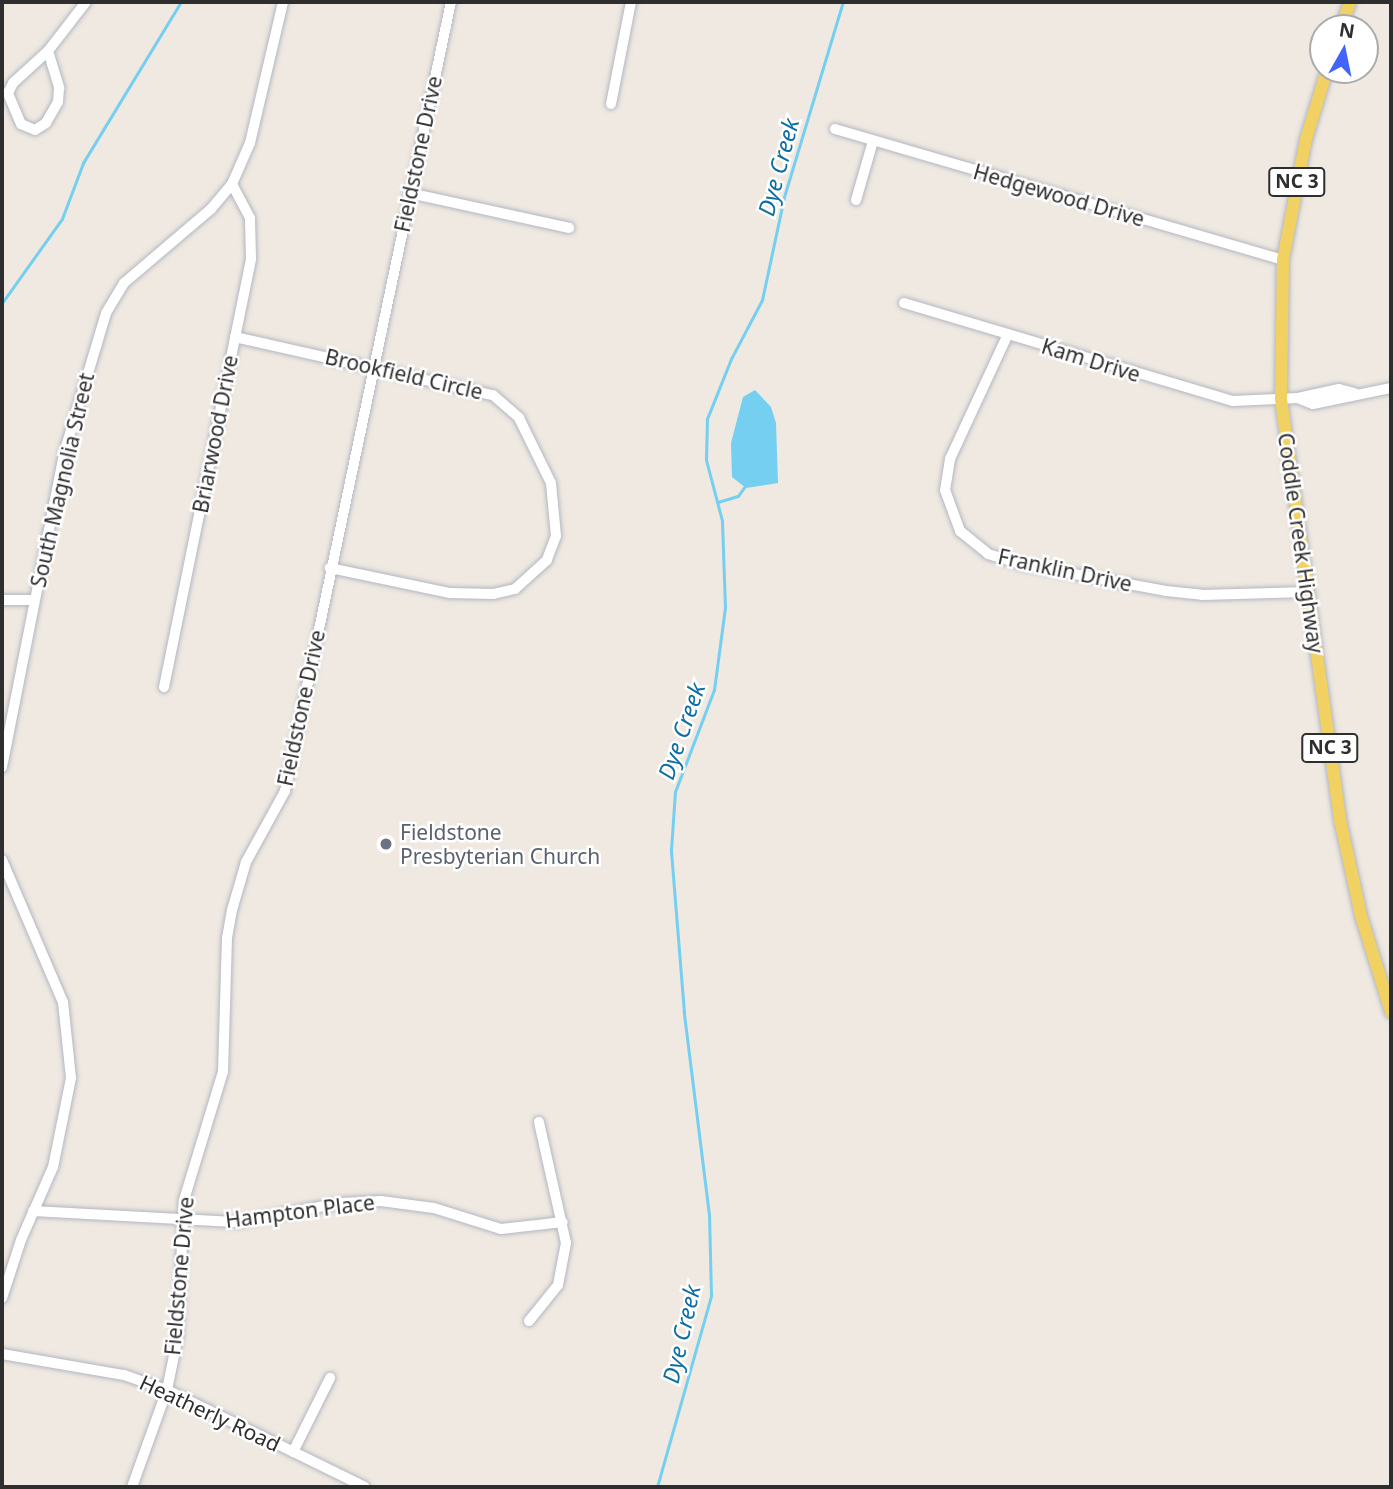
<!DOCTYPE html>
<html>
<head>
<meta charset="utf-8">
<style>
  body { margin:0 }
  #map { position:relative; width:1393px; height:1489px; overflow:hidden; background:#efe9e1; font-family:"Noto Sans",sans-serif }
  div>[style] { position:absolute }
  .water>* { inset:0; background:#75cff0 }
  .stream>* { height:2.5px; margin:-1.25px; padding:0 1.25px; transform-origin:1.25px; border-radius:1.25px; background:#75cff0 }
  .roads { filter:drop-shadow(0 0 2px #b4b7c1) drop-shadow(0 0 2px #b4b7c1) }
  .minor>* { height:10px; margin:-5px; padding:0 5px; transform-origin:5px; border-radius:5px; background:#fff }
  .major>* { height:12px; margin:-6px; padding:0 6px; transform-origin:6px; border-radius:6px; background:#f2d163 }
  .dots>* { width:19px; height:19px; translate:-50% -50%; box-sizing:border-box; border:4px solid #fff; border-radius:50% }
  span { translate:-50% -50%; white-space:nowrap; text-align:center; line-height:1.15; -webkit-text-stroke:5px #fff; paint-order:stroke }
  .shield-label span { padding:2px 5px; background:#fff; border:2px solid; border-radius:5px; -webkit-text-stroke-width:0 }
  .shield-label { font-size:19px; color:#2e2e2e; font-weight:700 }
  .street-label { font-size:21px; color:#2e2e2e }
  .worship-label { font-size:21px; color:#5b616d }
  .left { translate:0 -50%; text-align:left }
  .water-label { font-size:23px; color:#0d6fa3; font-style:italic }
  .frame { position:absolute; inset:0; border:4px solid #2e2e2e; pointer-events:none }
  .north { position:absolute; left:1309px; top:14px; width:70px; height:70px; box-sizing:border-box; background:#fff; border:2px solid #ababab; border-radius:50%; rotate:9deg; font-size:19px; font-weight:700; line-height:28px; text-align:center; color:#2e2e2e }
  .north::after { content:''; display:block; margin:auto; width:24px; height:32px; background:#4264fb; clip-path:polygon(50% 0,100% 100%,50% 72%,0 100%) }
</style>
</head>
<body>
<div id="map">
  <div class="water">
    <i style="clip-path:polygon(755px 390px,771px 407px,776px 423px,778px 483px,746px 488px,732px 477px,731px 443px,743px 397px)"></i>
  </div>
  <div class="stream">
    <i style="left:2px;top:303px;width:103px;rotate:-54.5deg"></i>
    <i style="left:62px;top:219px;width:60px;rotate:-69.4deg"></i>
    <i style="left:83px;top:163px;width:188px;rotate:-58.7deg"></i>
    <i style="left:718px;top:502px;width:21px;rotate:-17deg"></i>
    <i style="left:738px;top:496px;width:14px;rotate:-54deg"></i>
    <i style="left:657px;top:1487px;width:198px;rotate:-74.2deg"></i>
    <i style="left:711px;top:1296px;width:81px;rotate:-91.4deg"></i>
    <i style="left:709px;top:1215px;width:204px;rotate:-97.1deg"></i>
    <i style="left:684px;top:1013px;width:164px;rotate:-94.6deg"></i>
    <i style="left:671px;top:850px;width:58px;rotate:-86.1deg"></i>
    <i style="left:675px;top:792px;width:109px;rotate:-69.1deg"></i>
    <i style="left:714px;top:690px;width:83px;rotate:-82.4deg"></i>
    <i style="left:725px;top:608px;width:87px;rotate:-92deg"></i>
    <i style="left:722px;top:521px;width:63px;rotate:-104.7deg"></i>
    <i style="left:706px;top:460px;width:41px;rotate:-88.6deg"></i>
    <i style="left:707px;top:419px;width:65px;rotate:-68.2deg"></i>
    <i style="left:731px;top:359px;width:67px;rotate:-62.3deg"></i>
    <i style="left:762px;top:300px;width:105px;rotate:-77.9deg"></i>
    <i style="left:784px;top:197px;width:204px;rotate:-73.2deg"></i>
  </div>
  <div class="roads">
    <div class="minor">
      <i style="left:48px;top:51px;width:39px;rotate:73deg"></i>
      <i style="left:59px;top:88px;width:14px;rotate:94deg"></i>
      <i style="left:58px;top:102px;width:24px;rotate:120deg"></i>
      <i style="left:46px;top:123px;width:13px;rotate:148deg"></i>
      <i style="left:35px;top:130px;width:15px;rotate:-157deg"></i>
      <i style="left:21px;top:124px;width:34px;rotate:-113deg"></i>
      <i style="left:8px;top:93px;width:11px;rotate:-63deg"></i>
      <i style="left:13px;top:83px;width:47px;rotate:-42.4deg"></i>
      <i style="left:48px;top:51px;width:62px;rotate:-52.2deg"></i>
      <i style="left:611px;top:104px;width:104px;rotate:-78.9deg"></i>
      <i style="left:835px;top:129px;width:467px;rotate:16.3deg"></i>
      <i style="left:409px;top:193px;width:164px;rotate:12.3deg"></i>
      <i style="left:856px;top:200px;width:61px;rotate:-73.9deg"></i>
      <i style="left:904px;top:303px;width:343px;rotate:16.6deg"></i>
      <i style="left:1233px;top:401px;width:65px;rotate:-2.6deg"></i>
      <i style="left:1298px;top:398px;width:42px;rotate:-12.4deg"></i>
      <i style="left:1339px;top:389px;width:16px;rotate:15deg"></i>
      <i style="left:1008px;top:334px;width:138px;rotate:114.9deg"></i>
      <i style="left:950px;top:459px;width:31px;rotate:99deg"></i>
      <i style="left:945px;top:490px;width:44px;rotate:69.9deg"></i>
      <i style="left:960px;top:531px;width:36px;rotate:39deg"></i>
      <i style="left:988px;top:554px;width:39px;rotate:17deg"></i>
      <i style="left:1025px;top:565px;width:143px;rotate:10.4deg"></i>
      <i style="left:1166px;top:591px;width:36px;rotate:6deg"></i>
      <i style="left:1202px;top:595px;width:105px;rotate:-1.6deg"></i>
      <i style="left:235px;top:337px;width:264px;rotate:12.7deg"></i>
      <i style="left:493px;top:395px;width:35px;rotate:41deg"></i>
      <i style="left:519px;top:418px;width:72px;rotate:63.8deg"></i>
      <i style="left:551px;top:483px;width:53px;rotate:84.6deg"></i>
      <i style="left:556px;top:536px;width:26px;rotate:111deg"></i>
      <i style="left:547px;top:560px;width:43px;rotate:137.8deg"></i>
      <i style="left:515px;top:589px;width:22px;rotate:167deg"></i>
      <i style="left:494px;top:594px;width:44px;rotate:-178.7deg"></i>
      <i style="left:450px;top:593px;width:123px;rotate:-168.2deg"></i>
      <i style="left:1298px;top:398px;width:16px;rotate:22deg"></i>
      <i style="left:1313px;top:404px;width:80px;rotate:-11.6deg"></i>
      <i style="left:2px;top:600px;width:32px"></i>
      <i style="left:164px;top:687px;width:437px;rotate:-78.5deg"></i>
      <i style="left:251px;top:259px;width:41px;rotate:-91.4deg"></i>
      <i style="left:250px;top:218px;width:38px;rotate:-118deg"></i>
      <i style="left:2px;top:767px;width:323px;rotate:-78.8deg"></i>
      <i style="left:65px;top:450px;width:143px;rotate:-73.3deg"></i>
      <i style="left:106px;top:313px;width:35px;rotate:-59deg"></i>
      <i style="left:124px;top:283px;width:114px;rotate:-40.4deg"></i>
      <i style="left:211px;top:209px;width:33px;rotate:-50deg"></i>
      <i style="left:232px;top:184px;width:45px;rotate:-66.3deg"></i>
      <i style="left:250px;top:143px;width:145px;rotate:-76.8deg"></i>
      <i style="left:2px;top:860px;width:155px;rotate:66.8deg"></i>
      <i style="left:63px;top:1002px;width:76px;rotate:84deg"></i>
      <i style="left:71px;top:1078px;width:91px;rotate:101.4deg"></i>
      <i style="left:53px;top:1167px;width:80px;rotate:113.7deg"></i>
      <i style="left:21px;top:1240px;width:61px;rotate:108.1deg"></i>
      <i style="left:33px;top:1211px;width:206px;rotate:3.1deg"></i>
      <i style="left:239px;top:1222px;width:104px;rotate:-10.6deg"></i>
      <i style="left:341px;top:1203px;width:40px;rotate:-2.9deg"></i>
      <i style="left:381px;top:1201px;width:53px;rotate:7.5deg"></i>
      <i style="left:434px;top:1208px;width:70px;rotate:17.4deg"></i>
      <i style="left:501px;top:1229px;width:62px;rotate:-6.4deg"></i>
      <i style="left:529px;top:1321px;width:46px;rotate:-51.1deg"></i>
      <i style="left:558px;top:1285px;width:43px;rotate:-79.2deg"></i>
      <i style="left:566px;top:1243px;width:124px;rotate:-102.6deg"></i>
      <i style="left:2px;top:1354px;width:124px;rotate:9.8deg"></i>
      <i style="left:124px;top:1375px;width:46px;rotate:19.2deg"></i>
      <i style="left:167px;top:1390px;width:220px;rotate:26.1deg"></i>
      <i style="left:293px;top:1452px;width:83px;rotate:-63.4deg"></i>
      <i style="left:132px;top:1487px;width:103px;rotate:-70.2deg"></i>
      <i style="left:167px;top:1390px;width:55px;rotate:-78.5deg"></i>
      <i style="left:178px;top:1336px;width:136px;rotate:-87.5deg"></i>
      <i style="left:184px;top:1200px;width:134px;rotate:-73.1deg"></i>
      <i style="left:223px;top:1072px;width:134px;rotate:-88.3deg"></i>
      <i style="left:227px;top:938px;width:28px;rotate:-80deg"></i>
      <i style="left:232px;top:910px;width:50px;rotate:-73.7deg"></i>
      <i style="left:246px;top:862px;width:81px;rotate:-61.2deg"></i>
      <i style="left:285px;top:791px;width:806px;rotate:-78.12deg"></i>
    </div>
    <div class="major">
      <i style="left:1341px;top:28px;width:28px;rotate:-71deg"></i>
      <i style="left:1327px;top:70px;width:72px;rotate:106.9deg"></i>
      <i style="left:1306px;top:139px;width:123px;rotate:100.8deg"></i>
      <i style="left:1283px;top:260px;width:139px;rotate:90.8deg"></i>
      <i style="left:1281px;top:399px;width:429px;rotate:82deg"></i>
      <i style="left:1341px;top:824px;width:94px;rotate:77.7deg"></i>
      <i style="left:1361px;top:916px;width:101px;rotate:72.6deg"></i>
    </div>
  </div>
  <div class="dots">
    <i style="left:386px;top:844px;background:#6b7280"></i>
  </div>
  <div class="shield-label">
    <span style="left:1297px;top:182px">NC 3</span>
    <span style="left:1330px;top:748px">NC 3</span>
  </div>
  <div class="street-label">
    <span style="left:418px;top:154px;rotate:-78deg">Fieldstone Drive</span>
    <span style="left:1059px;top:195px;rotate:16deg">Hedgewood Drive</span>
    <span style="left:1091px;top:360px;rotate:17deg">Kam Drive</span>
    <span style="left:404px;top:374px;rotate:13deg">Brookfield Circle</span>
    <span style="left:215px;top:434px;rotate:-79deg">Briarwood Drive</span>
    <span style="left:62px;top:480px;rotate:-77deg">South Magnolia Street</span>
    <span style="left:1301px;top:543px;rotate:82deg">Coddle Creek Highway</span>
    <span style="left:1065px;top:570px;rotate:12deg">Franklin Drive</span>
    <span style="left:301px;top:708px;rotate:-78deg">Fieldstone Drive</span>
    <span style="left:300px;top:1211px;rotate:-7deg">Hampton Place</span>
    <span style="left:179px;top:1276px;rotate:-85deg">Fieldstone Drive</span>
    <span style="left:210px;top:1413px;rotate:25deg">Heatherly Road</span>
  </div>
  <div class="worship-label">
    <span class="left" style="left:400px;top:844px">Fieldstone<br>Presbyterian Church</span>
  </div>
  <div class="water-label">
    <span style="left:778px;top:167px;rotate:-75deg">Dye Creek</span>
    <span style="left:681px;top:731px;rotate:-71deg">Dye Creek</span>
    <span style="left:681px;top:1334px;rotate:-77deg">Dye Creek</span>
  </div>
  <div class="frame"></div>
  <div class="north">N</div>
</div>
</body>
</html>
